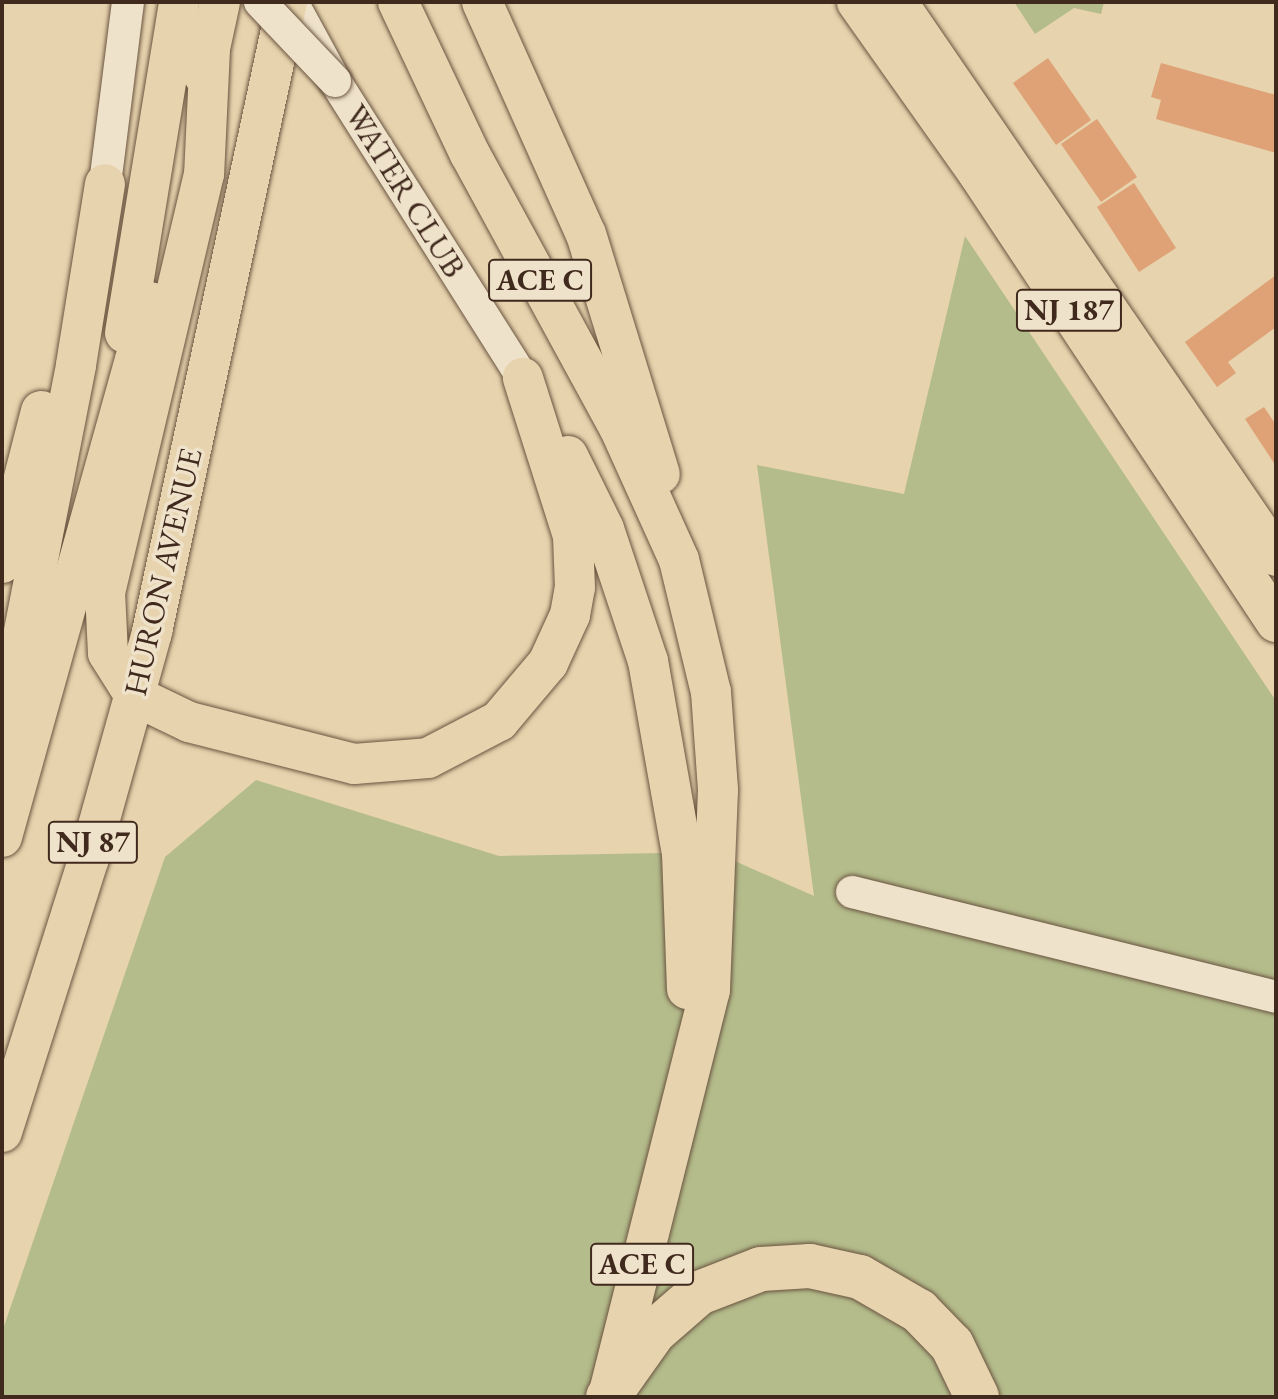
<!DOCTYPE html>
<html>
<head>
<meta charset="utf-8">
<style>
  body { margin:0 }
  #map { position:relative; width:1278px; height:1399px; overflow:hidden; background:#e7d3ad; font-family:"EB Garamond",serif }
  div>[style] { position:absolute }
  .green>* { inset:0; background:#b4bc8b }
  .building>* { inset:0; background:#dea276 }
  .roads { filter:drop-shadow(0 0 2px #6a5441) drop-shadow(0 0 2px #6a5441) }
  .minor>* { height:32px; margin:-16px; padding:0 16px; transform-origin:16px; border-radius:16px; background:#efe2ca }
  .major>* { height:40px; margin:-20px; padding:0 20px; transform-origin:20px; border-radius:20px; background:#e7d3ad }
  .highway>* { height:44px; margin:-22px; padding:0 22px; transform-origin:22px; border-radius:22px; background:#e7d3ad }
  .bridges { filter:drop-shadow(0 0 2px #6a5441) drop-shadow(0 0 2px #6a5441) }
  .minor-bridge>* { height:32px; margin:-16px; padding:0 16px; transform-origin:16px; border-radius:16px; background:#efe2ca }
  span { translate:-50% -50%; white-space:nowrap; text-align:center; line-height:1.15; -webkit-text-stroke:7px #efe2ca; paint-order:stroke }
  .shield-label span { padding:2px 6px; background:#efe2ca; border:2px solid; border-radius:6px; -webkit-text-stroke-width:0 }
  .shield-label { font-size:30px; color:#40291d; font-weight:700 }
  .street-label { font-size:32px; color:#40291d }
  .frame { position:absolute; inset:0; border:4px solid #40291d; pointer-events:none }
</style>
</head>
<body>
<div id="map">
  <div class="green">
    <i style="clip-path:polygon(1014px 2px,1104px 2px,1101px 14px,1074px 8px,1035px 34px)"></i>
    <i style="clip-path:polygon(965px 236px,1276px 701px,1276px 1397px,2px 1397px,2px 1332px,165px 857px,256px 780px,499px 856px,664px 853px,737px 862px,814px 896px,757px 465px,904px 494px)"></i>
  </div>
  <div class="building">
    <i style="clip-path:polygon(1048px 58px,1091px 120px,1056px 145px,1013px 83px)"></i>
    <i style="clip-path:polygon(1161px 63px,1276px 95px,1276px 153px,1156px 119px,1161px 100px,1151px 97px)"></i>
    <i style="clip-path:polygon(1097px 119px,1137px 177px,1101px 202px,1061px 144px)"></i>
    <i style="clip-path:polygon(1134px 183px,1176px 248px,1139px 272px,1097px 207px)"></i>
    <i style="clip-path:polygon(1276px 275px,1276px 327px,1228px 362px,1236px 373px,1217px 387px,1185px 342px)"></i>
    <i style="clip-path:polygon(1264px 407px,1276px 425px,1276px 466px,1245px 419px)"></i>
  </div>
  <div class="roads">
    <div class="minor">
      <i style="left:292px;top:2px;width:90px;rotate:61.4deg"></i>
      <i style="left:335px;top:81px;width:352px;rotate:57.7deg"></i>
      <i style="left:105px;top:184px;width:183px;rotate:-82.8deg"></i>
      <i style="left:852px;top:892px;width:437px;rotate:13.9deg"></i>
    </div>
    <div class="major">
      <i style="left:398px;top:2px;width:168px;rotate:64.7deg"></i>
      <i style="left:470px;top:154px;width:311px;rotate:61.4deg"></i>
      <i style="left:619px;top:427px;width:146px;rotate:65.7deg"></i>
      <i style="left:679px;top:560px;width:136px;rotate:76.4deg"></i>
      <i style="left:711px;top:692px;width:98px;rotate:85.9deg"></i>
      <i style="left:718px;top:790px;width:200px;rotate:92.3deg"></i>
      <i style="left:710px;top:990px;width:414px;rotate:104.1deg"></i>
      <i style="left:482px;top:2px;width:254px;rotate:65.9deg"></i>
      <i style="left:586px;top:234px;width:251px;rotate:72.9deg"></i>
      <i style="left:857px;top:2px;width:209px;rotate:54.7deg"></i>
      <i style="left:978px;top:173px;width:539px;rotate:56.43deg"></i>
      <i style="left:897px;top:2px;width:671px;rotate:55.62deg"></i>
      <i style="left:210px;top:49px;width:125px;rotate:92.7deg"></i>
      <i style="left:204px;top:174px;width:430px;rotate:103.3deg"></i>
      <i style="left:105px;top:592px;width:61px;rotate:87.2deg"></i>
      <i style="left:108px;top:653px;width:51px;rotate:57.9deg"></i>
      <i style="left:135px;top:696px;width:60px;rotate:25.7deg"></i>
      <i style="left:189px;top:722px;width:170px;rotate:14.3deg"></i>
      <i style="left:354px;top:764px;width:74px;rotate:-4.6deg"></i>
      <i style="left:428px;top:758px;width:80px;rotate:-27.5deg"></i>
      <i style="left:499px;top:721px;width:76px;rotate:-49.8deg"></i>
      <i style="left:548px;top:663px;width:53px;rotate:-65.4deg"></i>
      <i style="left:570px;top:615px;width:27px;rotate:-80deg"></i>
      <i style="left:575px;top:588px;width:52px;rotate:-92.2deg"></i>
      <i style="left:573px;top:536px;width:166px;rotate:-107.6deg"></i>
      <i style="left:204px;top:76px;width:76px;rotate:-77.8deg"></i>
      <i style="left:125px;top:333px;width:335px;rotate:-80.7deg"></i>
      <i style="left:568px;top:456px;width:81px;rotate:63.7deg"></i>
      <i style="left:604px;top:529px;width:139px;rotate:71.6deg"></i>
      <i style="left:648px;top:661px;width:195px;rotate:80deg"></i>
      <i style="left:682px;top:853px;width:136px;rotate:87.9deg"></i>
      <i style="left:2px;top:563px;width:157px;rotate:-75.6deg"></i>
      <i style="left:2px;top:743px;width:385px;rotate:-78.9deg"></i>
      <i style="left:76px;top:365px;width:183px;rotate:-80.9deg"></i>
      <i style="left:2px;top:837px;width:555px;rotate:-74.44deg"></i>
      <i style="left:2px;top:1132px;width:287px;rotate:-72.4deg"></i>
      <i style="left:89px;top:858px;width:235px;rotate:-74.4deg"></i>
      <i style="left:152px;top:632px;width:644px;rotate:-77.91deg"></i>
    </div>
    <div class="highway">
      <i style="left:608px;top:1397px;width:80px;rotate:-54.7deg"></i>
      <i style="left:654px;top:1332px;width:60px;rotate:-40.9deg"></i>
      <i style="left:699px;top:1293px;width:66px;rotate:-21.2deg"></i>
      <i style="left:761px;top:1269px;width:49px;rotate:-3.5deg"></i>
      <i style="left:810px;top:1266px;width:51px;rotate:12.4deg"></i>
      <i style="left:860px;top:1277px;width:68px;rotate:30deg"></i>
      <i style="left:919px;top:1311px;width:47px;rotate:45.9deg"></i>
      <i style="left:952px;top:1345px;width:58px;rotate:64.3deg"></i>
    </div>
  </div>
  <div class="bridges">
    <div class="minor-bridge">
      <i style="left:260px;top:2px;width:109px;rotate:46.5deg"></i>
    </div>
  </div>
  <div class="shield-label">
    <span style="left:540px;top:280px">ACE C</span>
    <span style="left:1069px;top:310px">NJ 187</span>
    <span style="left:93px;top:842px">NJ 87</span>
    <span style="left:642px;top:1264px">ACE C</span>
  </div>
  <div class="street-label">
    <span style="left:405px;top:191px;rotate:58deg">WATER CLUB</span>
    <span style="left:163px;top:572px;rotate:-77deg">HURON AVENUE</span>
  </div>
  <div class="frame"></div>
</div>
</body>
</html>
